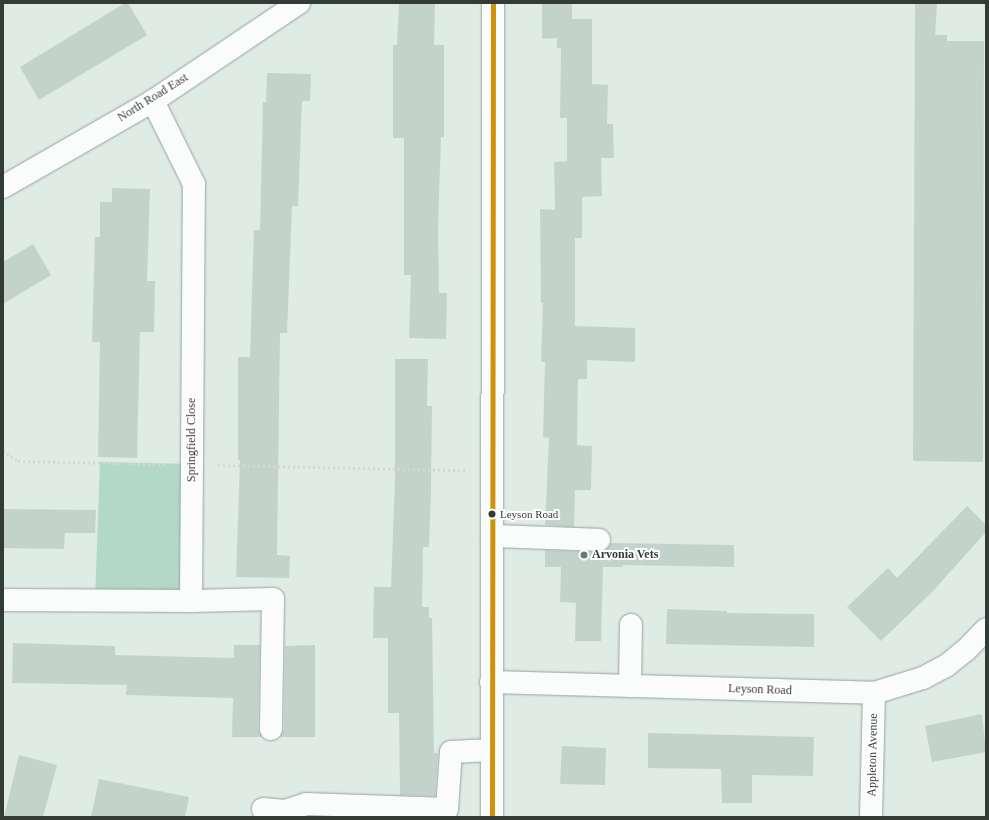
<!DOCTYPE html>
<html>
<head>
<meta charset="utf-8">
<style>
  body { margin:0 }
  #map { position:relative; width:989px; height:820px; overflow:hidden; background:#dfebe5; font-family:"Times New Roman",serif }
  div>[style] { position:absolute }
  .green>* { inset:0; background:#b2d8c7 }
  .building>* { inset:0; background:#c3d3cc }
  .path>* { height:2.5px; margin-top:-1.25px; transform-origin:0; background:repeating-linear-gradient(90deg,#d3d7d5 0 2px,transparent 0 5px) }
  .roads { filter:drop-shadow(0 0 1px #99a29e) drop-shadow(0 0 1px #99a29e) }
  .minor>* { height:22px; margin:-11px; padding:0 11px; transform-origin:11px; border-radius:11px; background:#fafcfb }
  .bus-1>* { height:5px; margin:-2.5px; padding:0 2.5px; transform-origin:2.5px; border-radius:2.5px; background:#d0910b }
  .dots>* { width:11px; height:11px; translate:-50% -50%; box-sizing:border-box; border:2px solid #fff; border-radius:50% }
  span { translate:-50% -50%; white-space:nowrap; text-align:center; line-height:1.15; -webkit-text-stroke:4px #fff; paint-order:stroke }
  .bus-label { font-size:11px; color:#333b37 }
  .left { translate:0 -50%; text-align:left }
  .street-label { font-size:12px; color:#333b37 }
  .poi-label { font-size:12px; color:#333b37; font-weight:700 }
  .frame { position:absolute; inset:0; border:4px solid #333b37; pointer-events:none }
</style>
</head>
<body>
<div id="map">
  <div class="green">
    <i style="clip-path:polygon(100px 462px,192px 464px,191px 601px,95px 600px)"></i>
  </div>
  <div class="building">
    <i style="clip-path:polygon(125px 3px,128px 3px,147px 35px,39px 100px,20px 67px)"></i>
    <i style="clip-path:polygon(399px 3px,435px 3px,434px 45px,444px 45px,444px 137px,441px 137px,438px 229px,439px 293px,447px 293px,446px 339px,409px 338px,411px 275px,404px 275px,404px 138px,393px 138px,393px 45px,397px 45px)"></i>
    <i style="clip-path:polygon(542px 3px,572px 3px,572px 19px,592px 19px,592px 84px,608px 85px,607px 124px,613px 124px,614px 158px,601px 158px,602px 196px,582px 197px,582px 238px,575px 238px,575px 326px,635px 328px,635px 362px,587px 360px,587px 379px,578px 379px,577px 445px,592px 446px,591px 490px,575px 490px,574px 527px,545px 525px,549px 438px,543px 437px,545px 362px,541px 362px,543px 303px,541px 303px,540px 209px,555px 210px,554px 162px,567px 161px,567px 118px,560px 118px,561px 48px,557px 48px,557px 38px,542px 39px)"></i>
    <i style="clip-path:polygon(915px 3px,937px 3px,935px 35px,947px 35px,947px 41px,984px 41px,983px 462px,913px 461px)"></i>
    <i style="clip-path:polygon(267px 73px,311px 74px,310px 101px,302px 101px,298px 206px,292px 206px,287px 333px,280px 333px,277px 555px,290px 556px,289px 578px,236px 577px,240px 460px,238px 460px,238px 357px,250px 357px,254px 230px,260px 230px,263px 102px,266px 102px)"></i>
    <i style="clip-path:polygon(112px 188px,150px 189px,147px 281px,155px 281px,154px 332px,140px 332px,137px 458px,98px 457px,100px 342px,92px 342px,95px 237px,100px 237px,100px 202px,112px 202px)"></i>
    <i style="clip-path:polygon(33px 244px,51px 275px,3px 304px,3px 262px)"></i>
    <i style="clip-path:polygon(395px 359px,428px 359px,427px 406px,432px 406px,431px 490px,429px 547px,423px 547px,422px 607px,429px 607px,429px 618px,432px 618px,434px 753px,438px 753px,435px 796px,400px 795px,399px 713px,388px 713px,388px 638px,373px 638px,374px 587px,391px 587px,395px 479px)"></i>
    <i style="clip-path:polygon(967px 506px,986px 525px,986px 532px,933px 591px,881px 641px,847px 607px,888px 568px,897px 578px)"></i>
    <i style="clip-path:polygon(3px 509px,96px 510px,95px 533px,65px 533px,64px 549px,3px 548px)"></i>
    <i style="clip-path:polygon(611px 543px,734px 545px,734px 567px,623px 565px,623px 567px,603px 567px,601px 641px,575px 641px,576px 603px,560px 602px,561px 567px,545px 567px,545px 550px,599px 552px,605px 551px)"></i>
    <i style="clip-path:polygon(667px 609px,727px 611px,727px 613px,814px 614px,814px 647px,666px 644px)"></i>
    <i style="clip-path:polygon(13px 643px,115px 646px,115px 655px,234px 658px,234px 645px,260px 645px,258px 729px,262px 737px,232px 737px,233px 698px,126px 695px,127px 685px,12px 683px)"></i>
    <i style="clip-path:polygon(315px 645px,315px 737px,280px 737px,284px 729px,285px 646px)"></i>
    <i style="clip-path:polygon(982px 714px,986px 752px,932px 762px,925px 726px)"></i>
    <i style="clip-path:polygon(648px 733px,814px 737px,813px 776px,752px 775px,752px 803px,722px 803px,721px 769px,648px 768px)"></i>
    <i style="clip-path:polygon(562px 746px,606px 748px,605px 785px,560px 784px)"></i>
    <i style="clip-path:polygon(19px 755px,57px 765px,43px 817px,4px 817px)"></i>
    <i style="clip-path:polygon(99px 779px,189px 797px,185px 817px,91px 817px)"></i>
  </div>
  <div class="path">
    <i style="left:3px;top:450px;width:19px;rotate:36deg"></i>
    <i style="left:18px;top:461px;width:149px;rotate:1.2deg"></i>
    <i style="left:218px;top:465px;width:249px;rotate:1.2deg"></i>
  </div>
  <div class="roads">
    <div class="minor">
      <i style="left:3px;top:187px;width:173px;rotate:-29.8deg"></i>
      <i style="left:153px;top:101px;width:176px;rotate:-33.9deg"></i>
      <i style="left:492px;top:536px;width:107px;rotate:2.1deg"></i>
      <i style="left:3px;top:600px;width:188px;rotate:0.3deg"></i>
      <i style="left:191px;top:601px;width:417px;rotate:-89.6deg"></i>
      <i style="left:194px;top:184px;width:93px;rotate:-116.3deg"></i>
      <i style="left:191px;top:601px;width:82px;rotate:-1.4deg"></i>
      <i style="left:273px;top:599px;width:130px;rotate:90.9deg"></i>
      <i style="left:491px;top:682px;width:383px;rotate:1.6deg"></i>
      <i style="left:874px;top:693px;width:51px;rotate:-17deg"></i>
      <i style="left:923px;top:678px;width:26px;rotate:-28deg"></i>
      <i style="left:946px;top:666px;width:26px;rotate:-39deg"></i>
      <i style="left:966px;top:650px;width:29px;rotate:-46deg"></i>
      <i style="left:630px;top:686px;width:61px;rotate:-89.1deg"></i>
      <i style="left:263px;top:809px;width:22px;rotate:5deg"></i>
      <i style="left:285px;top:811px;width:22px;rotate:-18deg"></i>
      <i style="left:306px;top:804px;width:141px;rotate:2deg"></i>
      <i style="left:447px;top:809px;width:57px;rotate:-86deg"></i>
      <i style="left:451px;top:752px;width:40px;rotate:-2.9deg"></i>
      <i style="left:492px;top:817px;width:814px;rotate:-89.93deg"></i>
      <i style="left:871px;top:817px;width:124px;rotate:-88.6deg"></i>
    </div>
  </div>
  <div class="bus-1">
    <i style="left:492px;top:817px;width:814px;rotate:-89.93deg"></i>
  </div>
  <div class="dots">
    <i style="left:492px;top:514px;background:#333b37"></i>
    <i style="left:584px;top:555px;background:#6f7974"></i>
  </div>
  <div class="bus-label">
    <span class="left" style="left:500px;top:514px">Leyson Road</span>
  </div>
  <div class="street-label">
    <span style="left:153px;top:98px;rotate:-32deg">North Road East</span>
    <span style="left:192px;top:440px;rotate:-90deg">Springfield Close</span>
    <span style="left:760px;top:690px;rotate:2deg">Leyson Road</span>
    <span style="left:873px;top:755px;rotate:-89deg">Appleton Avenue</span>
  </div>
  <div class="poi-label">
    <span class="left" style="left:592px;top:555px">Arvonia Vets</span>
  </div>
  <div class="frame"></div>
</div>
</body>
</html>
